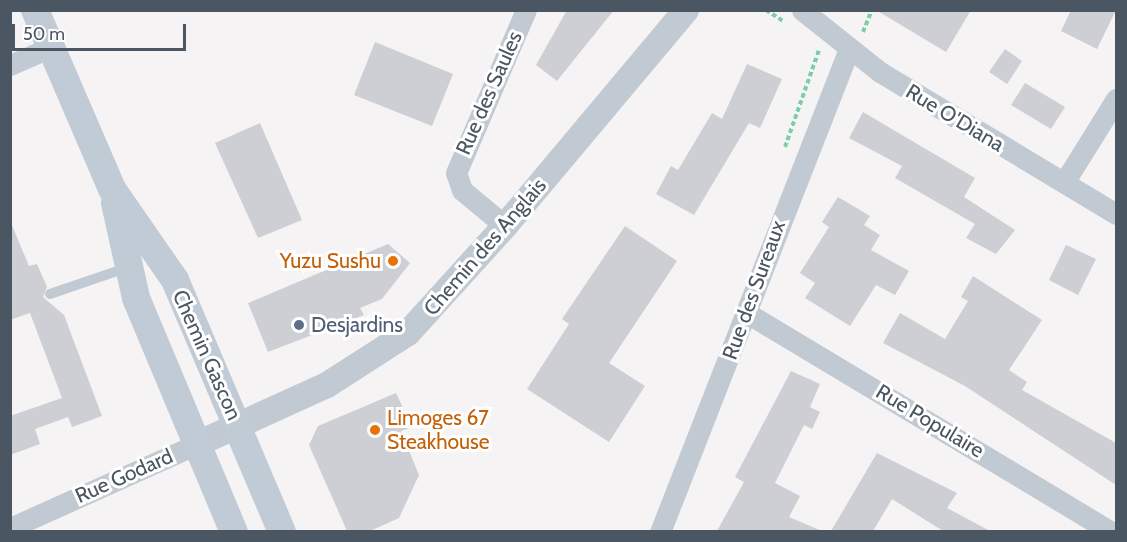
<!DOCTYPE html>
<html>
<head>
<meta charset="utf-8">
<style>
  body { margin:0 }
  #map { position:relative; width:1127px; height:542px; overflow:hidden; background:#f5f3f3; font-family:Cabin,sans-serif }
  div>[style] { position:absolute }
  .building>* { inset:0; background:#cdcfd5 }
  .path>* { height:4px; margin-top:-2px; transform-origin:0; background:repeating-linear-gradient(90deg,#7ad0a6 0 4.5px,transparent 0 7.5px) }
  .service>* { height:10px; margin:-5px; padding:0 5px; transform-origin:5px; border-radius:5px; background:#c1cad2 }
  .minor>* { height:21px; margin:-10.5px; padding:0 10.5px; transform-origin:10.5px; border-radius:10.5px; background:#c1cad2 }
  .tertiary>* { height:26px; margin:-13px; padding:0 13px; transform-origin:13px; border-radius:13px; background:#c1cad2 }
  .secondary>* { height:28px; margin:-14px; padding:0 14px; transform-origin:14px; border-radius:14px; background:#c1cbd6 }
  .dots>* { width:16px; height:16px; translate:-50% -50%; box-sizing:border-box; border:3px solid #fff; border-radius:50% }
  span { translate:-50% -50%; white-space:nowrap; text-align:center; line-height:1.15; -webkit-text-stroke:6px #fff; paint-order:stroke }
  .street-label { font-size:21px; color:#4a5661 }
  .food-label { font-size:21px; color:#c56008 }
  .right { translate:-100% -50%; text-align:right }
  .left { translate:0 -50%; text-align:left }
  .service-label { font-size:21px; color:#4e5e75 }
  .frame { position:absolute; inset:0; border:12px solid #4a5661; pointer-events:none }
  .scale { position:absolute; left:12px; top:24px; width:174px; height:27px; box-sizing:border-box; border:3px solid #4a5661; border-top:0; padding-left:8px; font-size:18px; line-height:21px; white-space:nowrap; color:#4a5661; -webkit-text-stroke:4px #fff; paint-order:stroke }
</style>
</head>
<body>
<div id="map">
  <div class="building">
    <i style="clip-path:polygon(567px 10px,614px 10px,557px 81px,536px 65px)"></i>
    <i style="clip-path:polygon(876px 10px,971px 10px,946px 52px)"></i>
    <i style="clip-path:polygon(1071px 10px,1116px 10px,1097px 49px,1061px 31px)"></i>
    <i style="clip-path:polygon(375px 42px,453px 74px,432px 126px,354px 95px)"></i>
    <i style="clip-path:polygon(1005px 49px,1022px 61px,1007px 84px,989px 72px)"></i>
    <i style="clip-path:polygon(747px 64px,782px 79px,760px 128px,749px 123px,694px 215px,656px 194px,671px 166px,678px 170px,712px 113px,722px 119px)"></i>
    <i style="clip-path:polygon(1025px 83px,1065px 107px,1051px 129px,1011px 105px)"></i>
    <i style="clip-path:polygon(863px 112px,975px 178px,964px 197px,1015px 230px,996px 254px,966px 238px,975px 224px,895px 178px,902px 166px,849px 138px)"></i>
    <i style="clip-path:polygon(260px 123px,302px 220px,258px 238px,215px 143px)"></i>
    <i style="clip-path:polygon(838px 197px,870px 216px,864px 225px,880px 235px,871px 250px,909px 271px,895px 295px,876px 285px,850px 326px,805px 298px,815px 283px,800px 273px,829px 227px,822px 222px)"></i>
    <i style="clip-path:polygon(11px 223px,29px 266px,37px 264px,47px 287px,43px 297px,64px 315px,102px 416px,72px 427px,68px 417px,35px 429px,40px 444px,10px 455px,10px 416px,62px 398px,30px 313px,10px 320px)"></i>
    <i style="clip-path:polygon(625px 226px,677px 261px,609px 363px,645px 386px,609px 442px,527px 389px,569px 324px,562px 319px)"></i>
    <i style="clip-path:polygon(388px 244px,410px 263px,382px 299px,360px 308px,364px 315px,268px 352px,248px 303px)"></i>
    <i style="clip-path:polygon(1066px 245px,1096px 259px,1078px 295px,1049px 280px)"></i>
    <i style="clip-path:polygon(973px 276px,1042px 320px,1009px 370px,1027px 382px,1022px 390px,1116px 443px,1116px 485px,965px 386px,883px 343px,900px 313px,945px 339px,968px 301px,961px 297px)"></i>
    <i style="clip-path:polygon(791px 371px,820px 384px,810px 407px,820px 412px,812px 429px,804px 425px,775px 483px,800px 496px,789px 517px,822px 531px,717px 531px,744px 482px,735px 477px)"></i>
    <i style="clip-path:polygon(396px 393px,412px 427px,401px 431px,419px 475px,399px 518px,370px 531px,347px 531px,309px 445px,318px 426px)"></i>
    <i style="clip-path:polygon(877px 453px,957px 493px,947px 508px,990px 531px,943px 531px,892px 499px,873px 531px,831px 531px)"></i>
  </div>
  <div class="path">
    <i style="left:766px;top:10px;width:20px;rotate:33deg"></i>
    <i style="left:863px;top:32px;width:24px;rotate:-68deg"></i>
    <i style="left:785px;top:147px;width:103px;rotate:-70.7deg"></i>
  </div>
  <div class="service">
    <i style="left:50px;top:294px;width:83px;rotate:-18.9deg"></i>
  </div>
  <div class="minor">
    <i style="left:802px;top:10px;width:100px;rotate:38.5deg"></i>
    <i style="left:880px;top:72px;width:275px;rotate:31deg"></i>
    <i style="left:10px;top:65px;width:45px;rotate:-23.7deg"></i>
    <i style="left:1065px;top:181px;width:97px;rotate:-58.1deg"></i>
    <i style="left:505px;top:226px;width:56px;rotate:-140.1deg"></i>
    <i style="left:462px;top:190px;width:18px;rotate:-109deg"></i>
    <i style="left:456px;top:173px;width:177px;rotate:-66.8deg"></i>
    <i style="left:747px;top:313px;width:425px;rotate:31deg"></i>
    <i style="left:10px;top:528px;width:205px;rotate:-24.2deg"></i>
    <i style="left:660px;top:532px;width:519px;rotate:-68.63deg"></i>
  </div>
  <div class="tertiary">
    <i style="left:197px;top:444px;width:143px;rotate:-24.4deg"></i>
    <i style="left:327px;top:385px;width:96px;rotate:-32.7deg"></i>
    <i style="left:408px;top:333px;width:144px;rotate:-47.8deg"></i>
    <i style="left:505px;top:226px;width:282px;rotate:-50deg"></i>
  </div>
  <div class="secondary">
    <i style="left:35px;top:10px;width:195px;rotate:66.7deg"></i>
    <i style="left:112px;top:189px;width:111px;rotate:55.3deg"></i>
    <i style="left:175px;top:280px;width:274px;rotate:67deg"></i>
    <i style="left:115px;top:203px;width:97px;rotate:77.5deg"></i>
    <i style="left:136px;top:298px;width:254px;rotate:67.3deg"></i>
  </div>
  <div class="dots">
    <i style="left:393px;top:261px;background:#e8710a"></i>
    <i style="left:299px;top:325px;background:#5c6f8a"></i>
    <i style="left:375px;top:430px;background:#e8710a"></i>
  </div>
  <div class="street-label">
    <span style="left:489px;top:93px;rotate:-66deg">Rue des Saules</span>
    <span style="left:955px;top:118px;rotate:31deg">Rue O'Diana</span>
    <span style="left:485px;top:247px;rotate:-49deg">Chemin des Anglais</span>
    <span style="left:754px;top:290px;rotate:-70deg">Rue des Sureaux</span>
    <span style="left:207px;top:355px;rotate:66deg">Chemin Gascon</span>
    <span style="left:930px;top:421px;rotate:31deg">Rue Populaire</span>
    <span style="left:124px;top:476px;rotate:-24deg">Rue Godard</span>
  </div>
  <div class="food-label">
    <span class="right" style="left:381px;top:261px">Yuzu Sushu</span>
    <span class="left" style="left:387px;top:430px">Limoges 67<br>Steakhouse</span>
  </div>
  <div class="service-label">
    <span class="left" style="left:311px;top:325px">Desjardins</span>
  </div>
  <div class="frame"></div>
  <div class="scale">50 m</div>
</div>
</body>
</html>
